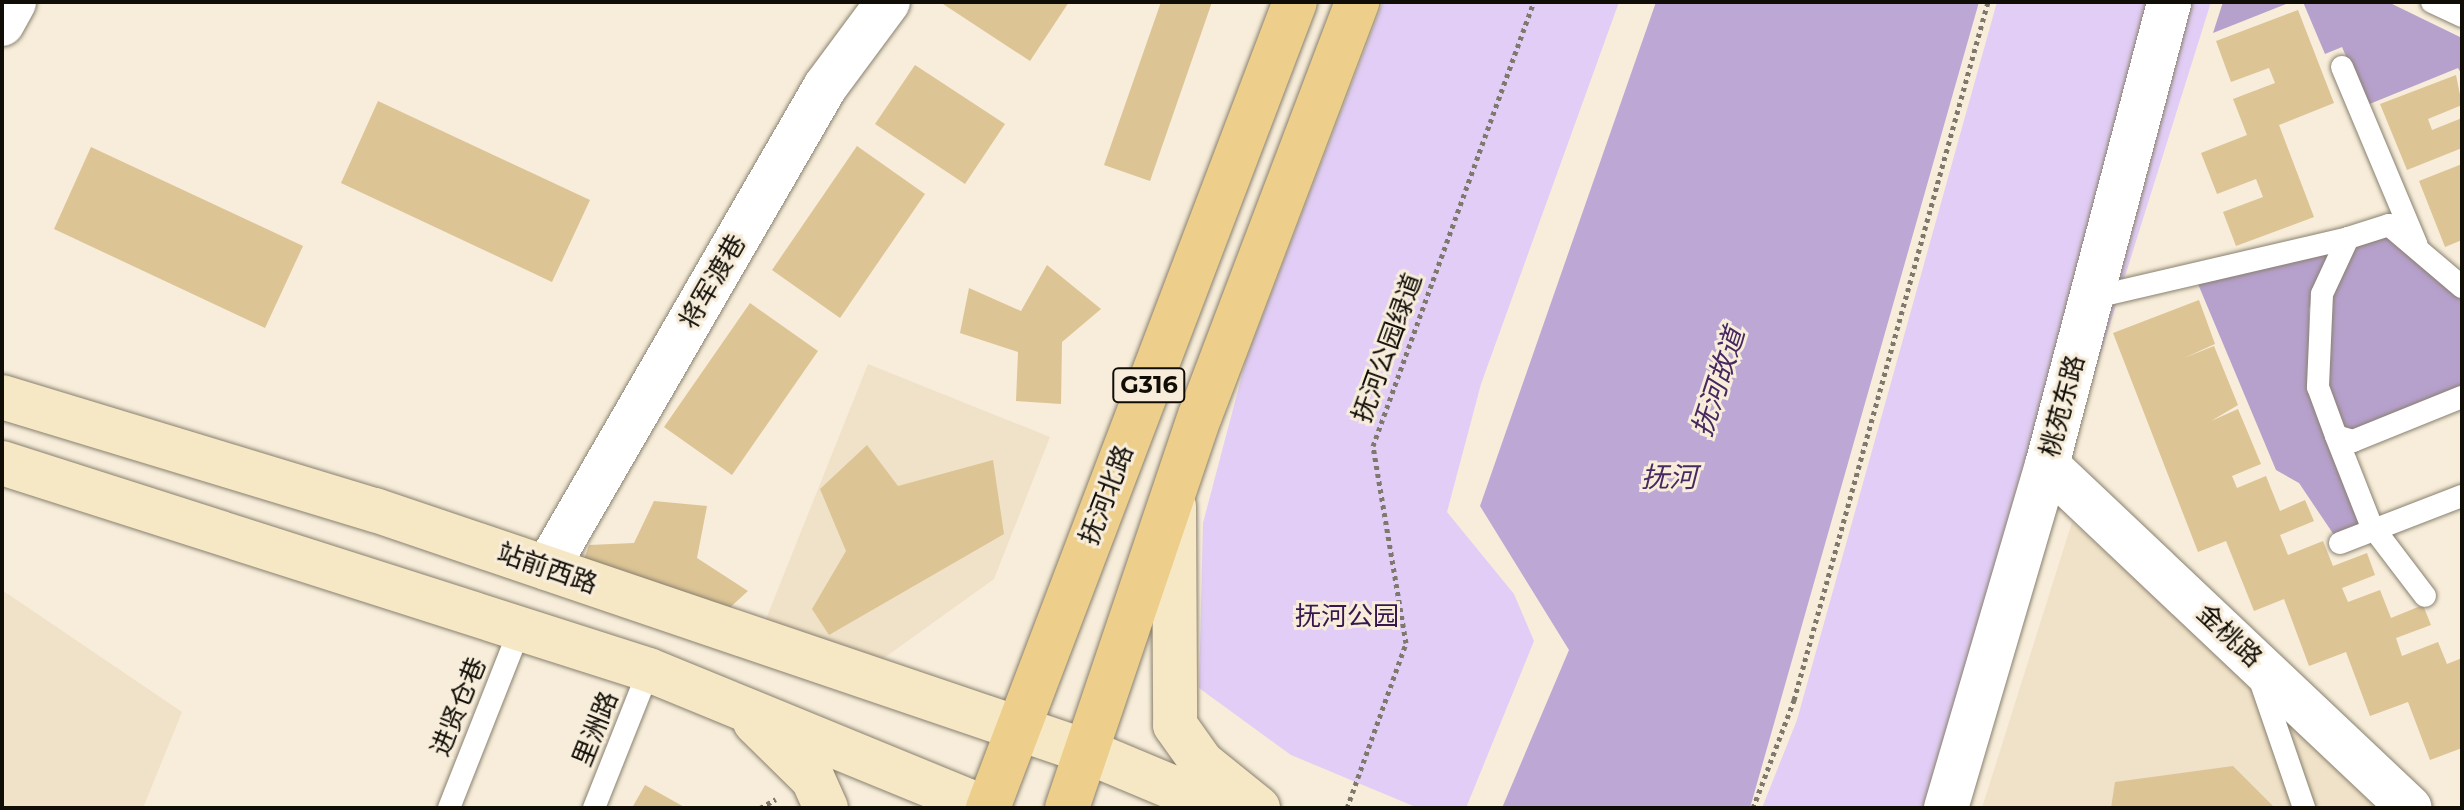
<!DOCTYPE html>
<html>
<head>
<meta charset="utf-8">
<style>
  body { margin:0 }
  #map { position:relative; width:2464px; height:810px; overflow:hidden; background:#f7edda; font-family:Montserrat,"Noto Sans SC",sans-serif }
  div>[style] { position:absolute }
  .built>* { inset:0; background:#f0e2c8 }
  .green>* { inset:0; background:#e1cdf5 }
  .forest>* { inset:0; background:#b6a0cc }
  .water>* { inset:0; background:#bda7d4 }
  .building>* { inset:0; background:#dcc495 }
  .path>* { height:5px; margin-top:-2.5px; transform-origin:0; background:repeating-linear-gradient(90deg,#7f786c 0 4px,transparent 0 8px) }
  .roads { filter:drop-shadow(0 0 2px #89806f) drop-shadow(0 0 2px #89806f) }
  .service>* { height:22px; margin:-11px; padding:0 11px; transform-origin:11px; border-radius:11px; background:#fff }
  .minor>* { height:44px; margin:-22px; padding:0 22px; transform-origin:22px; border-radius:22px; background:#fff }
  .secondary>* { height:44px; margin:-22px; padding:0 22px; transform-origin:22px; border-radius:22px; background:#f6e7c5 }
  .primary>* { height:44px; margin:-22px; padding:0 22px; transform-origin:22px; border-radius:22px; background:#edce8b }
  span { translate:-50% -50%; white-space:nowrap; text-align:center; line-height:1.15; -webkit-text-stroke:6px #f7edda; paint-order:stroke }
  .shield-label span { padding:2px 6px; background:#f7edda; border:2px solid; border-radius:6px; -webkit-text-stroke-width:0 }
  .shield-label { font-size:24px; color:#100d07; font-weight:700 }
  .street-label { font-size:26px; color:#100d07 }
  .park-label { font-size:26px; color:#37184e }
  .water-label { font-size:28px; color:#47285f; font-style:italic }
  .frame { position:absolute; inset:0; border:4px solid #100d07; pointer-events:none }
</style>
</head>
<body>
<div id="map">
  <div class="built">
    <i style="clip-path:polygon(868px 364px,1050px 437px,994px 579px,877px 663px,766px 619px)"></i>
    <i style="clip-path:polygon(2072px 522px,2383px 808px,1982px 808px)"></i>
    <i style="clip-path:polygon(2px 590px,182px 712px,143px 808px,2px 808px)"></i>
  </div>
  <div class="green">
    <i style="clip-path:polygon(1383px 2px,1619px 2px,1481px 384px,1447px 512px,1514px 594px,1534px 641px,1466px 808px,1418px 808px,1291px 755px,1199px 688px,1203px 523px,1246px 360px)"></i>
    <i style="clip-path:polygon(1997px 2px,2211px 2px,2048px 522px,1938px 808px,1762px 808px,1797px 720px)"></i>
  </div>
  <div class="forest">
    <i style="clip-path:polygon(2223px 2px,2291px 2px,2213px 33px)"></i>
    <i style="clip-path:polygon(2303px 2px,2388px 2px,2462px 38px,2462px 75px,2458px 68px,2367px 105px,2342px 47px,2325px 54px)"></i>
    <i style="clip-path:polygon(2388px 234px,2462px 299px,2462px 388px,2355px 432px,2342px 425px,2329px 400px,2330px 298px,2356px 245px)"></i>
    <i style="clip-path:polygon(2333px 250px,2309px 309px,2311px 393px,2364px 524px,2334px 535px,2299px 483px,2276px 470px,2198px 284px)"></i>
  </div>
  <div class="water">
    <i style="clip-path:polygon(1656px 2px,1979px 2px,1750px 808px,1502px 808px,1569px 650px,1480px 506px)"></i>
  </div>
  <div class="building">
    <i style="clip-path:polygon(940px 2px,1069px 2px,1030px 61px)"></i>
    <i style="clip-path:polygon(1161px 2px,1212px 2px,1150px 181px,1104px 165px)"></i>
    <i style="clip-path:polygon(2298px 10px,2334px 103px,2279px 125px,2314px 217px,2236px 246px,2223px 212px,2263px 197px,2256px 179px,2217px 194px,2201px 153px,2247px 135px,2233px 99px,2275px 83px,2269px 68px,2231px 82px,2216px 41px)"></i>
    <i style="clip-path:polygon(915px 65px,1005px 124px,965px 184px,875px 124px)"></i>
    <i style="clip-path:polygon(2456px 75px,2462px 105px,2428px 119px,2432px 130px,2462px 118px,2462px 148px,2407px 170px,2380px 104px)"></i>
    <i style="clip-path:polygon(378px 101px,590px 200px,552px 282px,341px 183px)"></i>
    <i style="clip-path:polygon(857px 146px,925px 194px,840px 318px,772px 270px)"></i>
    <i style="clip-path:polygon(91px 147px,303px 246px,265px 328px,54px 229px)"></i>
    <i style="clip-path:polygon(2462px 164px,2462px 240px,2445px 247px,2419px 181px)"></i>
    <i style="clip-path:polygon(1047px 265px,1101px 309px,1062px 342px,1061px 404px,1016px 401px,1018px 352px,960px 333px,969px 288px,1021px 311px)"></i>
    <i style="clip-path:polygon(2199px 300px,2215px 344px,2184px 358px,2214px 346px,2238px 405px,2211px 421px,2238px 409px,2261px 464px,2232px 476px,2237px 488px,2266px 476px,2280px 511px,2305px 500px,2314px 521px,2280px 535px,2288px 555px,2323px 541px,2333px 566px,2367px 553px,2375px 575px,2342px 588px,2348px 602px,2380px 590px,2391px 618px,2423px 605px,2431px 625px,2396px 638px,2402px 656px,2438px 642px,2447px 664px,2462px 658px,2462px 748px,2430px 760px,2408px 702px,2370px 716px,2346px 652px,2309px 666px,2284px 599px,2254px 611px,2226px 541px,2198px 552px,2113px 333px)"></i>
    <i style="clip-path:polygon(750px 303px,818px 351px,732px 475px,664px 427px)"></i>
    <i style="clip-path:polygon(867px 445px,898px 486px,993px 460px,1004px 534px,829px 635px,812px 609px,846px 551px,820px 489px)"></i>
    <i style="clip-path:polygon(654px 501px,707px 506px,697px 558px,748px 591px,725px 612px,583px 562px,589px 545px,634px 543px)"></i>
    <i style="clip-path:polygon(2233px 766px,2275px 808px,2111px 808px,2115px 782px)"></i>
    <i style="clip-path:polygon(645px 785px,686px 808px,632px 808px)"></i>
  </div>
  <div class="path">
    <i style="left:760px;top:808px;width:18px;rotate:-29deg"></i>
    <i style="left:1347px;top:808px;width:175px;rotate:-70.3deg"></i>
    <i style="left:1406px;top:643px;width:200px;rotate:-99.5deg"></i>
    <i style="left:1373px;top:446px;width:472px;rotate:-70.1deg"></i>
    <i style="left:1753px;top:808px;width:116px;rotate:-69.2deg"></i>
    <i style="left:1794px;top:700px;width:724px;rotate:-74.47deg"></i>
  </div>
  <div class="roads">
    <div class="service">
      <i style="left:2432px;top:2px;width:33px;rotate:25deg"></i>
      <i style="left:2342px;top:67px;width:193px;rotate:67.2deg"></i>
      <i style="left:2462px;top:287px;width:96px;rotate:-139.7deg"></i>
      <i style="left:2389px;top:225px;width:43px;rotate:162.4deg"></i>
      <i style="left:2348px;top:238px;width:62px;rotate:114.9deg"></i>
      <i style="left:2322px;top:294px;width:93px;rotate:92.5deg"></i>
      <i style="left:2318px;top:387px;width:52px;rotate:69.8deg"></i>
      <i style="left:2336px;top:436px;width:18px;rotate:16deg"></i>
      <i style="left:2353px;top:441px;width:118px;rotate:-22deg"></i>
      <i style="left:2091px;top:298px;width:264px;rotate:-13.1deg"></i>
      <i style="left:2336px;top:436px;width:96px;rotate:68.5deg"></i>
      <i style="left:2371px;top:525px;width:89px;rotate:52.7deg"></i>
      <i style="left:2340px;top:543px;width:131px;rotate:-21.1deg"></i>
      <i style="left:2259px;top:677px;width:139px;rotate:71deg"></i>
      <i style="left:449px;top:808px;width:196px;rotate:-68.4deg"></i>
      <i style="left:594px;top:808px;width:149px;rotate:-68.3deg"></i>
    </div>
    <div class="minor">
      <i style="left:2px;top:24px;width:25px;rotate:-61deg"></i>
      <i style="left:2047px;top:465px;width:499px;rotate:43.4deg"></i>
      <i style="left:547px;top:568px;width:556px;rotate:-59.97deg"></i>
      <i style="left:825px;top:87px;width:106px;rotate:-53.5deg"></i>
      <i style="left:1946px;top:808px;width:358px;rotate:-73.6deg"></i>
      <i style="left:2047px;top:465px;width:479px;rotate:-75.2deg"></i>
    </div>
    <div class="secondary">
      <i style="left:2px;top:397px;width:390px;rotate:16.9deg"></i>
      <i style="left:375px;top:510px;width:753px;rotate:18.75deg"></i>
      <i style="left:1088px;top:752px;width:145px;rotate:22.7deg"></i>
      <i style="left:2px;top:463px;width:679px;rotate:17.74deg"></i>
      <i style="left:649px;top:670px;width:363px;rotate:22.3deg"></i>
      <i style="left:1174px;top:506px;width:219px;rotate:89.7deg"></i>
      <i style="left:1175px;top:725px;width:47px;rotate:54.6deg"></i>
      <i style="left:1202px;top:763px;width:72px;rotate:38.8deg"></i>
      <i style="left:755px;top:722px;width:81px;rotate:44.5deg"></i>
      <i style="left:813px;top:779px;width:32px;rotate:66deg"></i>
    </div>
    <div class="primary">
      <i style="left:988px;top:808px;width:862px;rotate:-69.15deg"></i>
      <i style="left:1067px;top:808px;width:414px;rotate:-71.3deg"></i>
      <i style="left:1200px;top:416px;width:443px;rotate:-69.2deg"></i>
    </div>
  </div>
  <div class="shield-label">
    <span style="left:1149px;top:385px">G316</span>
  </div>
  <div class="street-label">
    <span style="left:713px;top:282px;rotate:-60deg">将军渡巷</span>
    <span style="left:1388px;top:348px;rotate:-70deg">抚河公园绿道</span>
    <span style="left:2063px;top:406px;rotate:-75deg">桃苑东路</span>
    <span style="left:1107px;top:495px;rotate:-69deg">抚河北路</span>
    <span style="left:547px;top:569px;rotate:19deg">站前西路</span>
    <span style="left:2229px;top:636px;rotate:43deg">金桃路</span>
    <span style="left:459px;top:707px;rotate:-68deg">进贤仓巷</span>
    <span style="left:596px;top:729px;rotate:-68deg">里洲路</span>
  </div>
  <div class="park-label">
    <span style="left:1347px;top:617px">抚河公园</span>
  </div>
  <div class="water-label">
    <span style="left:1718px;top:382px;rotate:-72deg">抚河故道</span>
    <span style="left:1669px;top:477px">抚河</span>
  </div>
  <div class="frame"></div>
</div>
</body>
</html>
